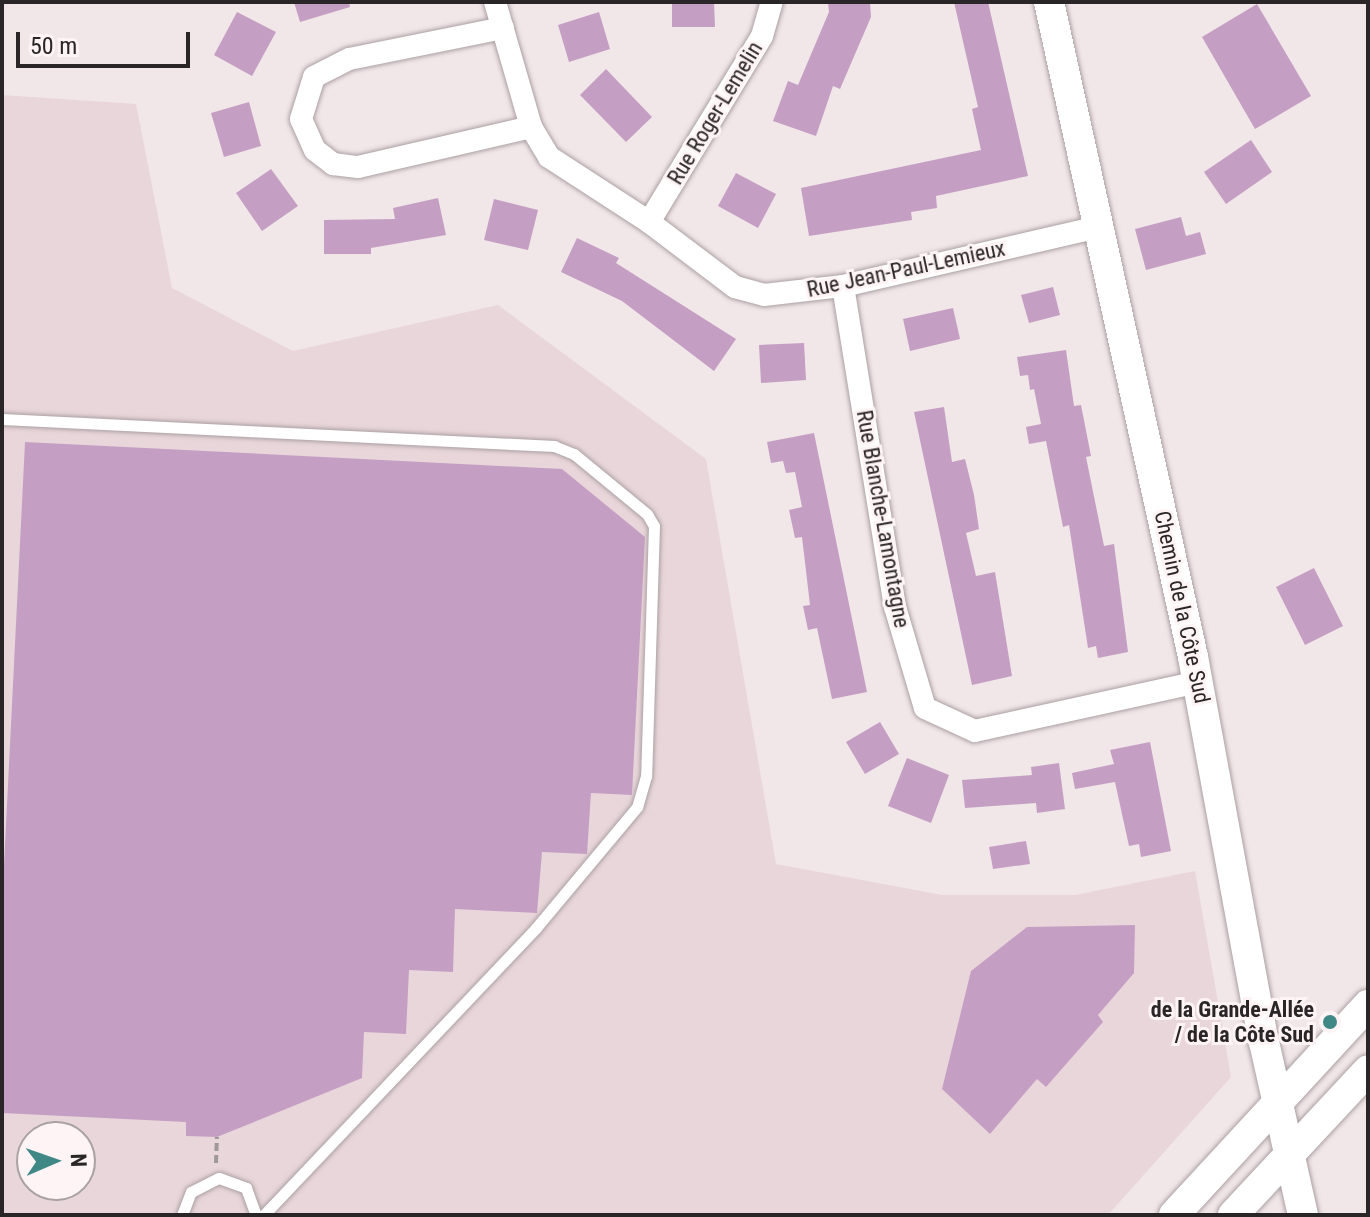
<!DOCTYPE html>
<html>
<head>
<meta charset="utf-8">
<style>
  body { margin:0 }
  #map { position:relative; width:1370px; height:1217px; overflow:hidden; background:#f1e6e8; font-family:"Roboto Condensed",sans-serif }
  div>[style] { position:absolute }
  .built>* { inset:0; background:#e9d6da }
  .building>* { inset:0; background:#c59fc3 }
  .path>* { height:4px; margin-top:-2px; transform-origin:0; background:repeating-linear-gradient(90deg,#a09899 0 8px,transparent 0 12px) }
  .roads { filter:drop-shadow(0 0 2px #aba0a3) drop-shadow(0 0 2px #aba0a3) }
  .lane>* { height:11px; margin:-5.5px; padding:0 5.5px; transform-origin:5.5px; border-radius:5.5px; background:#fff }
  .street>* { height:22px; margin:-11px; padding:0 11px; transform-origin:11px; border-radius:11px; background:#fff }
  .secondary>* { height:30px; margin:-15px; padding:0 15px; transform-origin:15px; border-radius:15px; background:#fff }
  .dots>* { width:22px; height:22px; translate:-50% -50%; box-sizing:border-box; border:4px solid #fef3f5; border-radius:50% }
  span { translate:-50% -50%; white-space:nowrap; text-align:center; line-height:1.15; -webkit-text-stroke:6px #fef3f5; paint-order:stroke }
  .street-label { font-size:22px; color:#2a2627 }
  .poi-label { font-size:22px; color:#2a2627; font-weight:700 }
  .right { translate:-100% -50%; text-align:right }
  .frame { position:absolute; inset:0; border:4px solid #2a2627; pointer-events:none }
  .north { position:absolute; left:16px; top:1121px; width:80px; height:80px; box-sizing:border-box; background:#fef3f5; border:2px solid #a9a1a3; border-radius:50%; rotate:88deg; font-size:22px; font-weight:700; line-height:32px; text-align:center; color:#2a2627 }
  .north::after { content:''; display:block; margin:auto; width:28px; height:36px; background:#408885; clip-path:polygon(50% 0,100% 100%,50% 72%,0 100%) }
  .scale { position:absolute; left:16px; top:32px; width:174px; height:36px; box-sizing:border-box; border:4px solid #2a2627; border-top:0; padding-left:10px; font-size:24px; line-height:28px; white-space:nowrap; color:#2a2627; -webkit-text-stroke:6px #fef3f5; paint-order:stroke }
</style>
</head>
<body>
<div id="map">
  <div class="built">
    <i style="clip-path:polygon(evenodd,2px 95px,136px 104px,172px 288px,293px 351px,498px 305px,706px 459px,776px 864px,942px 895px,1075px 895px,1195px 871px,1231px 1077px,1108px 1215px,2px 1215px,2px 95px,32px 1137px,80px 1137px,80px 1185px,32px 1185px,32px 1137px)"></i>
  </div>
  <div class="building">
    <i style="clip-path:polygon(294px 2px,349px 2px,350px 7px,300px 22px)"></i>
    <i style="clip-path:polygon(672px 2px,714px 2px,715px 27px,672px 27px)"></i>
    <i style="clip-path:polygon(828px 2px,870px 2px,871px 17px,840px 89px,833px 86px,816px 136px,773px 121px,788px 81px,798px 85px,829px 12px)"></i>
    <i style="clip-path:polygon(954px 2px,988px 2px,1028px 176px,936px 196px,937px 208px,911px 212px,912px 220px,809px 236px,801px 188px,981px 150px,972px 109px,978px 107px)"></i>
    <i style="clip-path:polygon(1257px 4px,1311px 96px,1255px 129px,1202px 37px)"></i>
    <i style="clip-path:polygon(237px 12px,276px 32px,252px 76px,214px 55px)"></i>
    <i style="clip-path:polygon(599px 12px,610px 49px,569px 62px,558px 25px)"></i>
    <i style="clip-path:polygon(606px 69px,652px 117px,626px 142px,580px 95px)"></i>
    <i style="clip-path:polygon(249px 102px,261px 146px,224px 157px,211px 113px)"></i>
    <i style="clip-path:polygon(1251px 140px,1272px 172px,1226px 204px,1204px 172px)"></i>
    <i style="clip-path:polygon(271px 169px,298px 206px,262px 231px,236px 193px)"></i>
    <i style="clip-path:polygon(736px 173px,776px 194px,758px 228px,718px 206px)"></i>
    <i style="clip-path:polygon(438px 198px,446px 235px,371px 248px,371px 254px,324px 254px,324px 220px,395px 219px,393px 208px)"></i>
    <i style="clip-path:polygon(494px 199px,538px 210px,528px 250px,484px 240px)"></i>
    <i style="clip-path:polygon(1181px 217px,1186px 236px,1200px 232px,1206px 254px,1146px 270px,1135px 229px)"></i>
    <i style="clip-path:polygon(577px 238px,619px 258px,616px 263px,736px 339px,714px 371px,622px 301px,561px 272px)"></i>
    <i style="clip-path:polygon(1053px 287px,1060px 315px,1029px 323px,1021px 295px)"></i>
    <i style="clip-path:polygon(953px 308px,960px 339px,910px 351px,903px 319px)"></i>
    <i style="clip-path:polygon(804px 343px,806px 380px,761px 383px,759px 345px)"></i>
    <i style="clip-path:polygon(1066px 350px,1074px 406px,1081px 405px,1091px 456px,1086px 457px,1104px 546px,1114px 544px,1128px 652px,1098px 658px,1096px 646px,1088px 648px,1069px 525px,1063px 527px,1046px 441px,1029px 444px,1026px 427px,1041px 424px,1034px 389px,1030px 390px,1028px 375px,1020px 376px,1017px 357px)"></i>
    <i style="clip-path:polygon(944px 407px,952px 462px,965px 459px,974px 495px,979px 529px,966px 533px,976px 576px,995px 572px,1012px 676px,972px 685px,914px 412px)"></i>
    <i style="clip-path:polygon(814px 433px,867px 692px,832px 699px,817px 628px,808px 630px,803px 606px,810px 605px,802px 537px,795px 538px,789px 510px,802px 507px,795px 472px,786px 473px,783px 461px,771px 463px,767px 442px)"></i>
    <i style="clip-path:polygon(25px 442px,562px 469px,645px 537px,632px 795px,591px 793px,587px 854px,542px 852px,537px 913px,455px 909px,453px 972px,409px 970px,406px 1034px,364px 1032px,362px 1078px,217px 1137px,186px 1136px,186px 1122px,2px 1113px,2px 906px)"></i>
    <i style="clip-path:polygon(1314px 568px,1343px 626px,1305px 645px,1276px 587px)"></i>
    <i style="clip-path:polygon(880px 722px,899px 754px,865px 774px,846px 742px)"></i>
    <i style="clip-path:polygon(1150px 742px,1171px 851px,1141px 857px,1139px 844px,1129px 846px,1115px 782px,1075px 789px,1072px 773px,1114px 764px,1110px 750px)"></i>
    <i style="clip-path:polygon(907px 758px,949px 775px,931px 823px,888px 806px)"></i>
    <i style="clip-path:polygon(1059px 763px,1065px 809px,1037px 813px,1036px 803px,965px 808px,962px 780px,1032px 775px,1031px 767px)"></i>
    <i style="clip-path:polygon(1026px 841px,1030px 864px,993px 869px,989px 847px)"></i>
    <i style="clip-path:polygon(1135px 925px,1134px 973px,1098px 1015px,1103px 1022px,1046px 1087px,1037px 1079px,990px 1134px,942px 1089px,971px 971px,1027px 927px)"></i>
  </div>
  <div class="path">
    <i style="left:216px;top:1163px;width:26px;rotate:-88deg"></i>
  </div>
  <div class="roads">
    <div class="lane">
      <i style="left:2px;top:419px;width:553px;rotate:2.8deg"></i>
      <i style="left:554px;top:446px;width:22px;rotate:22deg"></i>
      <i style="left:574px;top:454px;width:94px;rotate:39.4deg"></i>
      <i style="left:647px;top:514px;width:14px;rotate:60deg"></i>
      <i style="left:654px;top:526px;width:250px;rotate:91.8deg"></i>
      <i style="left:646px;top:776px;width:32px;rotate:106deg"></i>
      <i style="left:637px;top:807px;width:158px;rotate:129.9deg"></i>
      <i style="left:536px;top:928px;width:395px;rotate:133.5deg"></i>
      <i style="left:182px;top:1215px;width:25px;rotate:-69deg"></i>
      <i style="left:191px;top:1192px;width:31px;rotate:-27deg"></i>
      <i style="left:219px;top:1178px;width:29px;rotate:20deg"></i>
      <i style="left:246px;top:1188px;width:29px;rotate:70deg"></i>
    </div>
    <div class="street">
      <i style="left:495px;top:2px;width:130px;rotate:73.9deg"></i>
      <i style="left:531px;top:127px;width:35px;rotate:59deg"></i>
      <i style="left:549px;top:157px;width:119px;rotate:33deg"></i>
      <i style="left:649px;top:222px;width:108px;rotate:37.1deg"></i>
      <i style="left:735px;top:287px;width:30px;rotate:15deg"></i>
      <i style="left:764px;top:295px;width:80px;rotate:-6.5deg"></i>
      <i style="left:843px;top:286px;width:262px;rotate:-13deg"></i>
      <i style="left:503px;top:28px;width:157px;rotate:168.6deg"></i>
      <i style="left:349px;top:59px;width:39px;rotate:153deg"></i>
      <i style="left:314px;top:77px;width:44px;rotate:107.2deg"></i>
      <i style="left:301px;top:119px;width:34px;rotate:66deg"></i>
      <i style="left:315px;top:150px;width:23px;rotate:38deg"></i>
      <i style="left:333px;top:164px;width:25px;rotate:7deg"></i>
      <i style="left:358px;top:167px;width:178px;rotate:-13deg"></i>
      <i style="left:649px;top:222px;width:218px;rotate:-58.7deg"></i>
      <i style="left:762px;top:36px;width:35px;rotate:-74deg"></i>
      <i style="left:843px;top:286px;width:325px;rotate:80.8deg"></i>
      <i style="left:895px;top:607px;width:105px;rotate:73.5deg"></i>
      <i style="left:925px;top:708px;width:55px;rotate:24.7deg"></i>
      <i style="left:975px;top:731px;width:228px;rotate:-12.4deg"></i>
    </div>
    <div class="secondary">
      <i style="left:1049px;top:2px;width:671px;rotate:77.6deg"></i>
      <i style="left:1193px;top:657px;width:391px;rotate:79.6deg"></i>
      <i style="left:1264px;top:1042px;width:177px;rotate:77.3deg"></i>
      <i style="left:1174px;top:1215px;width:286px;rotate:-47.3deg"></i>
      <i style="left:1233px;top:1215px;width:198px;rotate:-47deg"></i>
    </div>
  </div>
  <div class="dots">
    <i style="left:1330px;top:1022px;background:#408885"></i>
  </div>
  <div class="street-label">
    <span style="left:715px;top:113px;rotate:-59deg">Rue Roger-Lemelin</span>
    <span style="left:906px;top:269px;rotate:-12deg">Rue Jean-Paul-Lemieux</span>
    <span style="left:883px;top:519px;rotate:80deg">Rue Blanche-Lamontagne</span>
    <span style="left:1182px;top:607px;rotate:78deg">Chemin de la Côte Sud</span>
  </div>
  <div class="poi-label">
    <span class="right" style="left:1314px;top:1022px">de la Grande-Allée<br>/ de la Côte Sud</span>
  </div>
  <div class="frame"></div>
  <div class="north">N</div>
  <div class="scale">50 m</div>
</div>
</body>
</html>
